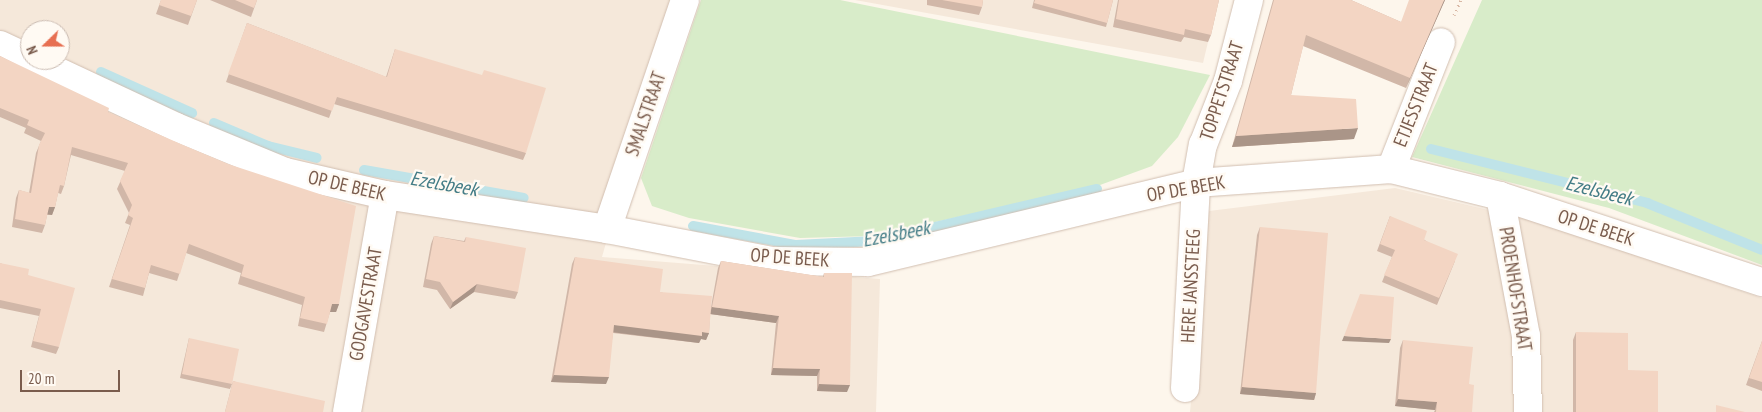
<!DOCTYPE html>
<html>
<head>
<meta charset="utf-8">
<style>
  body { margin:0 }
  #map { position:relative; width:1762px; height:412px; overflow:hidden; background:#fdf6ec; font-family:"PT Sans Narrow",sans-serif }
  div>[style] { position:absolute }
  .residential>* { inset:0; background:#f5e8da }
  .green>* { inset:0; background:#d8ecc9 }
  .stream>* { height:10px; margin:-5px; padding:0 5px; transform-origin:5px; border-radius:5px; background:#bfe3e8 }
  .path>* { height:3px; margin-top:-1.5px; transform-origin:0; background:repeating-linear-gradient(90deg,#d9b8a5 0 1px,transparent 0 5px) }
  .roads { filter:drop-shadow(0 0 1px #d1beb0) drop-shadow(0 0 1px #d1beb0) }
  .minor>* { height:28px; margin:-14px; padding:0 14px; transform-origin:14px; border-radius:14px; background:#fff }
  .wall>* { inset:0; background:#d1b7a8 }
  .shaded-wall>* { inset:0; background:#aa9588 }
  .building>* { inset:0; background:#f3d5c3 }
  span { translate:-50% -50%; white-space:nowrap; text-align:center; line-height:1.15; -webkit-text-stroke:4.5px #fffaf3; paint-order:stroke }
  .street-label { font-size:19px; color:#7a5c4d }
  .water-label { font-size:20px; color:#437c86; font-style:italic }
  .north { position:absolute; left:20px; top:20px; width:50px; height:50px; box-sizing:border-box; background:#fffaf3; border:1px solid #cabbb1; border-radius:50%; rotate:248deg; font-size:14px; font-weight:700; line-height:20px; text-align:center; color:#7a5c4d }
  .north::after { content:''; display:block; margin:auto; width:18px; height:22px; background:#e76f51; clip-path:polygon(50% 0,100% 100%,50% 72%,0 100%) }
  .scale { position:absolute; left:20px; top:370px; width:100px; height:22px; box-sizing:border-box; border:2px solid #7a5c4d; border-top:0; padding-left:6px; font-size:15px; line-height:18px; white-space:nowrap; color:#7a5c4d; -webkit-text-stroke:4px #fffaf3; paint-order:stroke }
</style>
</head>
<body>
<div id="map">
  <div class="residential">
    <i style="clip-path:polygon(evenodd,0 0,675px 0,602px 257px,880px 279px,876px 412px,0 412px,0 0,30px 30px,60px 30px,60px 60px,30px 60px,30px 30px)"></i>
    <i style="clip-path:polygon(855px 0,1218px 0,1203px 63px)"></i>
    <i style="clip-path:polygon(1395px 188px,1531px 220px,1762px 298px,1762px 412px,1190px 412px,1209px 211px)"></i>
  </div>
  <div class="green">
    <i style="clip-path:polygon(701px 0,840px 0,1210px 75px,1178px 137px,1152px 166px,1100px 185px,873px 236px,800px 238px,689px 218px,652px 206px,641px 178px)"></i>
    <i style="clip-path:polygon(1482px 0,1762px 0,1762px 265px,1609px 208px,1412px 157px)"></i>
  </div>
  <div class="stream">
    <i style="left:101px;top:72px;width:100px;rotate:24.3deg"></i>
    <i style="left:214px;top:123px;width:59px;rotate:23.1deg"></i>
    <i style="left:268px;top:146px;width:50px;rotate:13.8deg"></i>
    <i style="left:1431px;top:149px;width:223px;rotate:14deg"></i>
    <i style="left:1647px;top:203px;width:124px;rotate:22.2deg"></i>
    <i style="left:364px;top:170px;width:162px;rotate:9.9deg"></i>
    <i style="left:693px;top:226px;width:105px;rotate:10.5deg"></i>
    <i style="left:796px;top:245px;width:79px;rotate:-2.9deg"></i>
    <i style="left:875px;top:241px;width:228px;rotate:-13.2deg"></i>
  </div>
  <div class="path">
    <i style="left:1454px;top:15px;width:17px;rotate:-65deg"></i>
  </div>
  <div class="roads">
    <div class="minor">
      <i style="left:0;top:45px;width:33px;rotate:25deg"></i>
      <i style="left:33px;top:60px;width:158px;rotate:25.1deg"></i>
      <i style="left:176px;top:127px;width:118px;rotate:22.4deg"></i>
      <i style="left:285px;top:172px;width:103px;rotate:13deg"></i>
      <i style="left:385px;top:195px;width:225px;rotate:8.7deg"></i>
      <i style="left:607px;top:229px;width:167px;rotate:11deg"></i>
      <i style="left:771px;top:261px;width:97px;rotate:0.6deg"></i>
      <i style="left:868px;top:262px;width:337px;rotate:-13.5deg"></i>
      <i style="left:1196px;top:183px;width:196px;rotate:-4.1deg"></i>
      <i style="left:1391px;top:169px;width:112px;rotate:13.9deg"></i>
      <i style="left:1500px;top:196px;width:276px;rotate:18.2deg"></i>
      <i style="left:1391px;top:169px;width:136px;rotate:-68.5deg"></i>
      <i style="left:1500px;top:196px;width:142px;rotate:79.5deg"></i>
      <i style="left:1526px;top:336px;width:76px;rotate:88.5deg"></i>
      <i style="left:607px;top:229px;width:242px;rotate:-71.2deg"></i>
      <i style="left:1185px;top:388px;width:205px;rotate:-86.9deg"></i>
      <i style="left:1196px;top:183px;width:39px;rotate:-80deg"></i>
      <i style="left:1203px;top:145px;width:69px;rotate:-68.7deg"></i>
      <i style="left:1228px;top:81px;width:84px;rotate:-75.5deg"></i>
      <i style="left:347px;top:412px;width:220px;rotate:-80.1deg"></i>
    </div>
  </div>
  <div class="wall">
    <i style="clip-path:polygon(161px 0,197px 0,188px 25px,156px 14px)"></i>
    <i style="clip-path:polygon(210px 0,257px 0,251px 17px)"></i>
    <i style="clip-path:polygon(927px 0,983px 0,982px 7px,979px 15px,927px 5px)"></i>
    <i style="clip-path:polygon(1034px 0,1113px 0,1106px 27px,1032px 8px)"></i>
    <i style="clip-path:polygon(1118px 0,1219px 0,1211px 35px,1208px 42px,1184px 37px,1181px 42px,1113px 27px)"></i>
    <i style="clip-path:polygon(1273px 0,1351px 0,1401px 22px,1445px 0,1406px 88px,1303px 46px,1291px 95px,1354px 139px,1232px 147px)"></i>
    <i style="clip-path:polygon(247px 23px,386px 77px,395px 49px,526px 153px,523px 160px,334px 104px,329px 118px,226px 82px)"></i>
    <i style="clip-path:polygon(0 56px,108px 112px,339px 304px,336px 312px,330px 312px,324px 332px,298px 326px,302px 305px,238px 284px,241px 273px,186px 253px,177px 281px,149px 273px,143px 296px,109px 287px,130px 225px,125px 223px,129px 213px,117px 189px,125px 171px,71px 155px,64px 186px,61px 194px,58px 193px,55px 207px,52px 215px,47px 215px,45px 225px,42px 233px,12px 227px,16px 198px,19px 190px,29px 193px,36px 153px,41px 141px,24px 133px,26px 128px,0 117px)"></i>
    <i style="clip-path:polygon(1390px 216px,1455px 261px,1437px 305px,1382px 282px,1392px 257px,1377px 251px)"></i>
    <i style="clip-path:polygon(1260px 227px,1316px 393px,1314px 400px,1240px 394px,1257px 235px)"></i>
    <i style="clip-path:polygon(434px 236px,464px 241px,466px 237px,518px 292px,515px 299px,474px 292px,450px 309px,437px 290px,423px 287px,431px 244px)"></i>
    <i style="clip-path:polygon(575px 257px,660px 292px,711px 307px,718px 268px,721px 261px,823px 277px,824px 273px,847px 392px,817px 391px,817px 376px,771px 375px,776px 323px,710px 314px,709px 333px,706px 340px,701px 339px,699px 343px,613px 333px,606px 384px,551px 382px,572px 264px)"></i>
    <i style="clip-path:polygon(0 263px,28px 275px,59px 347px,56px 354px,31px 347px,39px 316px,0 308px)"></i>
    <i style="clip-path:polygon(1576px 332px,1628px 370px,1658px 412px,1573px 412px,1573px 340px)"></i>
    <i style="clip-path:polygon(189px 338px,232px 384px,230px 389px,180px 378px)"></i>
    <i style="clip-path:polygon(1403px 340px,1469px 384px,1472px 412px,1434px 412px,1435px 410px,1395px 406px,1400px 348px)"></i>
    <i style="clip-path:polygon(1762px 341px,1762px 391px,1746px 385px)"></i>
    <i style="clip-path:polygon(233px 381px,323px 412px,225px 412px)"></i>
  </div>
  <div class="shaded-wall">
    <i style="clip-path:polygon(1444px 0,1445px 0,1406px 88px,1410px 78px)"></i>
    <i style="clip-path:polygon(1358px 128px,1354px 139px,1232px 147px,1236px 136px)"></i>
    <i style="clip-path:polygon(49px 207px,55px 207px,52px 215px,46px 214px)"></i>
    <i style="clip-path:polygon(477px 284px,474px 292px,450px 309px,453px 302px)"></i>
    <i style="clip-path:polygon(332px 304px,339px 304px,336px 312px,329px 312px)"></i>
    <i style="clip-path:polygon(712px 307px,779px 316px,776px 323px,710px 314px)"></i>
    <i style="clip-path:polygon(614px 325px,702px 332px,709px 333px,706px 340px,701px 339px,699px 343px,611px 332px)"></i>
    <i style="clip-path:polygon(1344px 336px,1391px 339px,1389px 343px,1342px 341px)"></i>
    <i style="clip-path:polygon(773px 368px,820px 369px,817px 376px,771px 375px)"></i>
    <i style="clip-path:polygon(554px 375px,609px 377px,606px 384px,551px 382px)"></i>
    <i style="clip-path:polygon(819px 384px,850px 385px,847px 392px,817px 391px)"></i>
    <i style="clip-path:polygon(1242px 387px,1316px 393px,1314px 400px,1240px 394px)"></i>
    <i style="clip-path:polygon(1398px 399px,1437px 402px,1435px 410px,1395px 406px)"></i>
  </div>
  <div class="building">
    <i style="clip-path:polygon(161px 0,197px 0,191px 16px,159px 5px)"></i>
    <i style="clip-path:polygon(235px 0,257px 0,254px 8px)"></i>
    <i style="clip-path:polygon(942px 0,983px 0,982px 7px)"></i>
    <i style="clip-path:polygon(1035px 0,1113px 0,1107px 23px,1034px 3px)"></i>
    <i style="clip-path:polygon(1119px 0,1219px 0,1211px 35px,1185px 29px,1184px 35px,1116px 19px)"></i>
    <i style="clip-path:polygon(1274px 0,1351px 0,1401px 22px,1409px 0,1444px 0,1410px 78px,1306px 35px,1291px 95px,1356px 99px,1358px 128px,1236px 136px)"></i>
    <i style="clip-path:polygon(247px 23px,387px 77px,395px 49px,482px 75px,484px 70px,546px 88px,526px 153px,337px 97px,332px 111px,228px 74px)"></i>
    <i style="clip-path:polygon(0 56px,109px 108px,108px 112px,183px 145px,228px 164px,356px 206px,339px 304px,332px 304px,327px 324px,300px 318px,305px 297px,241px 276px,244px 265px,189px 244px,180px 274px,151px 265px,145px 288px,112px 279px,133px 218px,128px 215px,132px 205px,120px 181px,128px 163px,72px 147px,64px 186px,60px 185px,55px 207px,49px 207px,45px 225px,15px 219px,19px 190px,31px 193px,39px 145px,45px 133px,27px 125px,29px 120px,0 108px)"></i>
    <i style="clip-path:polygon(1390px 216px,1427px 231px,1424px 240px,1458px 254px,1439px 298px,1384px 275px,1395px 250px,1380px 244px)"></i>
    <i style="clip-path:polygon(1260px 227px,1328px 233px,1316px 393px,1242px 387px)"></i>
    <i style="clip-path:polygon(434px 236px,465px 242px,466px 237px,526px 248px,518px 292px,477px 284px,453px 302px,440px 282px,426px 279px)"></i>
    <i style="clip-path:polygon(575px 257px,663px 269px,660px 292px,712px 296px,709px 333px,702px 332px,702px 336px,614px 325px,609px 377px,554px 375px)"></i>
    <i style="clip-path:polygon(721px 261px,824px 277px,824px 273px,852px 273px,850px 385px,819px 384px,820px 369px,773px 368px,779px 316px,712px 307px)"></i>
    <i style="clip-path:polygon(0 263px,29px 269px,28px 275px,75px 288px,59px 347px,33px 341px,41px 309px,0 300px)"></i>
    <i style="clip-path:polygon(1360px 294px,1394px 297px,1391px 339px,1344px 336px)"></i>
    <i style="clip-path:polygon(1576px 332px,1628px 333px,1628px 370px,1658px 371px,1658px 412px,1576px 412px)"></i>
    <i style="clip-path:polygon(189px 338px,239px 349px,232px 384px,182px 374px)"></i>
    <i style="clip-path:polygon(1403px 340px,1473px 347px,1469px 384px,1474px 385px,1472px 412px,1436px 412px,1437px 402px,1398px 399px)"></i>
    <i style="clip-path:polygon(1762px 341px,1762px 382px,1749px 378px)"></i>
    <i style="clip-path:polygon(233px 381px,325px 401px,323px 412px,225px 412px)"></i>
    <i style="clip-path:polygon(1716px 405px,1745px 412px,1716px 412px)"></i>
  </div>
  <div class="street-label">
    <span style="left:1222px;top:91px;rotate:-72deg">TOPPETSTRAAT</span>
    <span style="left:1416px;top:105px;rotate:-68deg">ETJESSTRAAT</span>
    <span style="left:646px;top:114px;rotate:-71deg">SMALSTRAAT</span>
    <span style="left:347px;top:186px;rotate:13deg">OP DE BEEK</span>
    <span style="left:1186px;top:189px;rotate:-10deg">OP DE BEEK</span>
    <span style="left:1596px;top:228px;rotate:18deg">OP DE BEEK</span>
    <span style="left:790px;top:258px;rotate:4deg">OP DE BEEK</span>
    <span style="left:1191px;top:286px;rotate:-87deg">HERE JANSSTEEG</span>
    <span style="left:1515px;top:289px;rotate:81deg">PROENHOFSTRAAT</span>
    <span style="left:366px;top:304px;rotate:-80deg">GODGAVESTRAAT</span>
  </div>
  <div class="water-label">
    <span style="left:444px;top:184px;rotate:10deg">Ezelsbeek</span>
    <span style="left:1599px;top:191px;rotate:14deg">Ezelsbeek</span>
    <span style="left:896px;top:234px;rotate:-11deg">Ezelsbeek</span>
  </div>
  <div class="north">N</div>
  <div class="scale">20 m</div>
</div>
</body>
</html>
